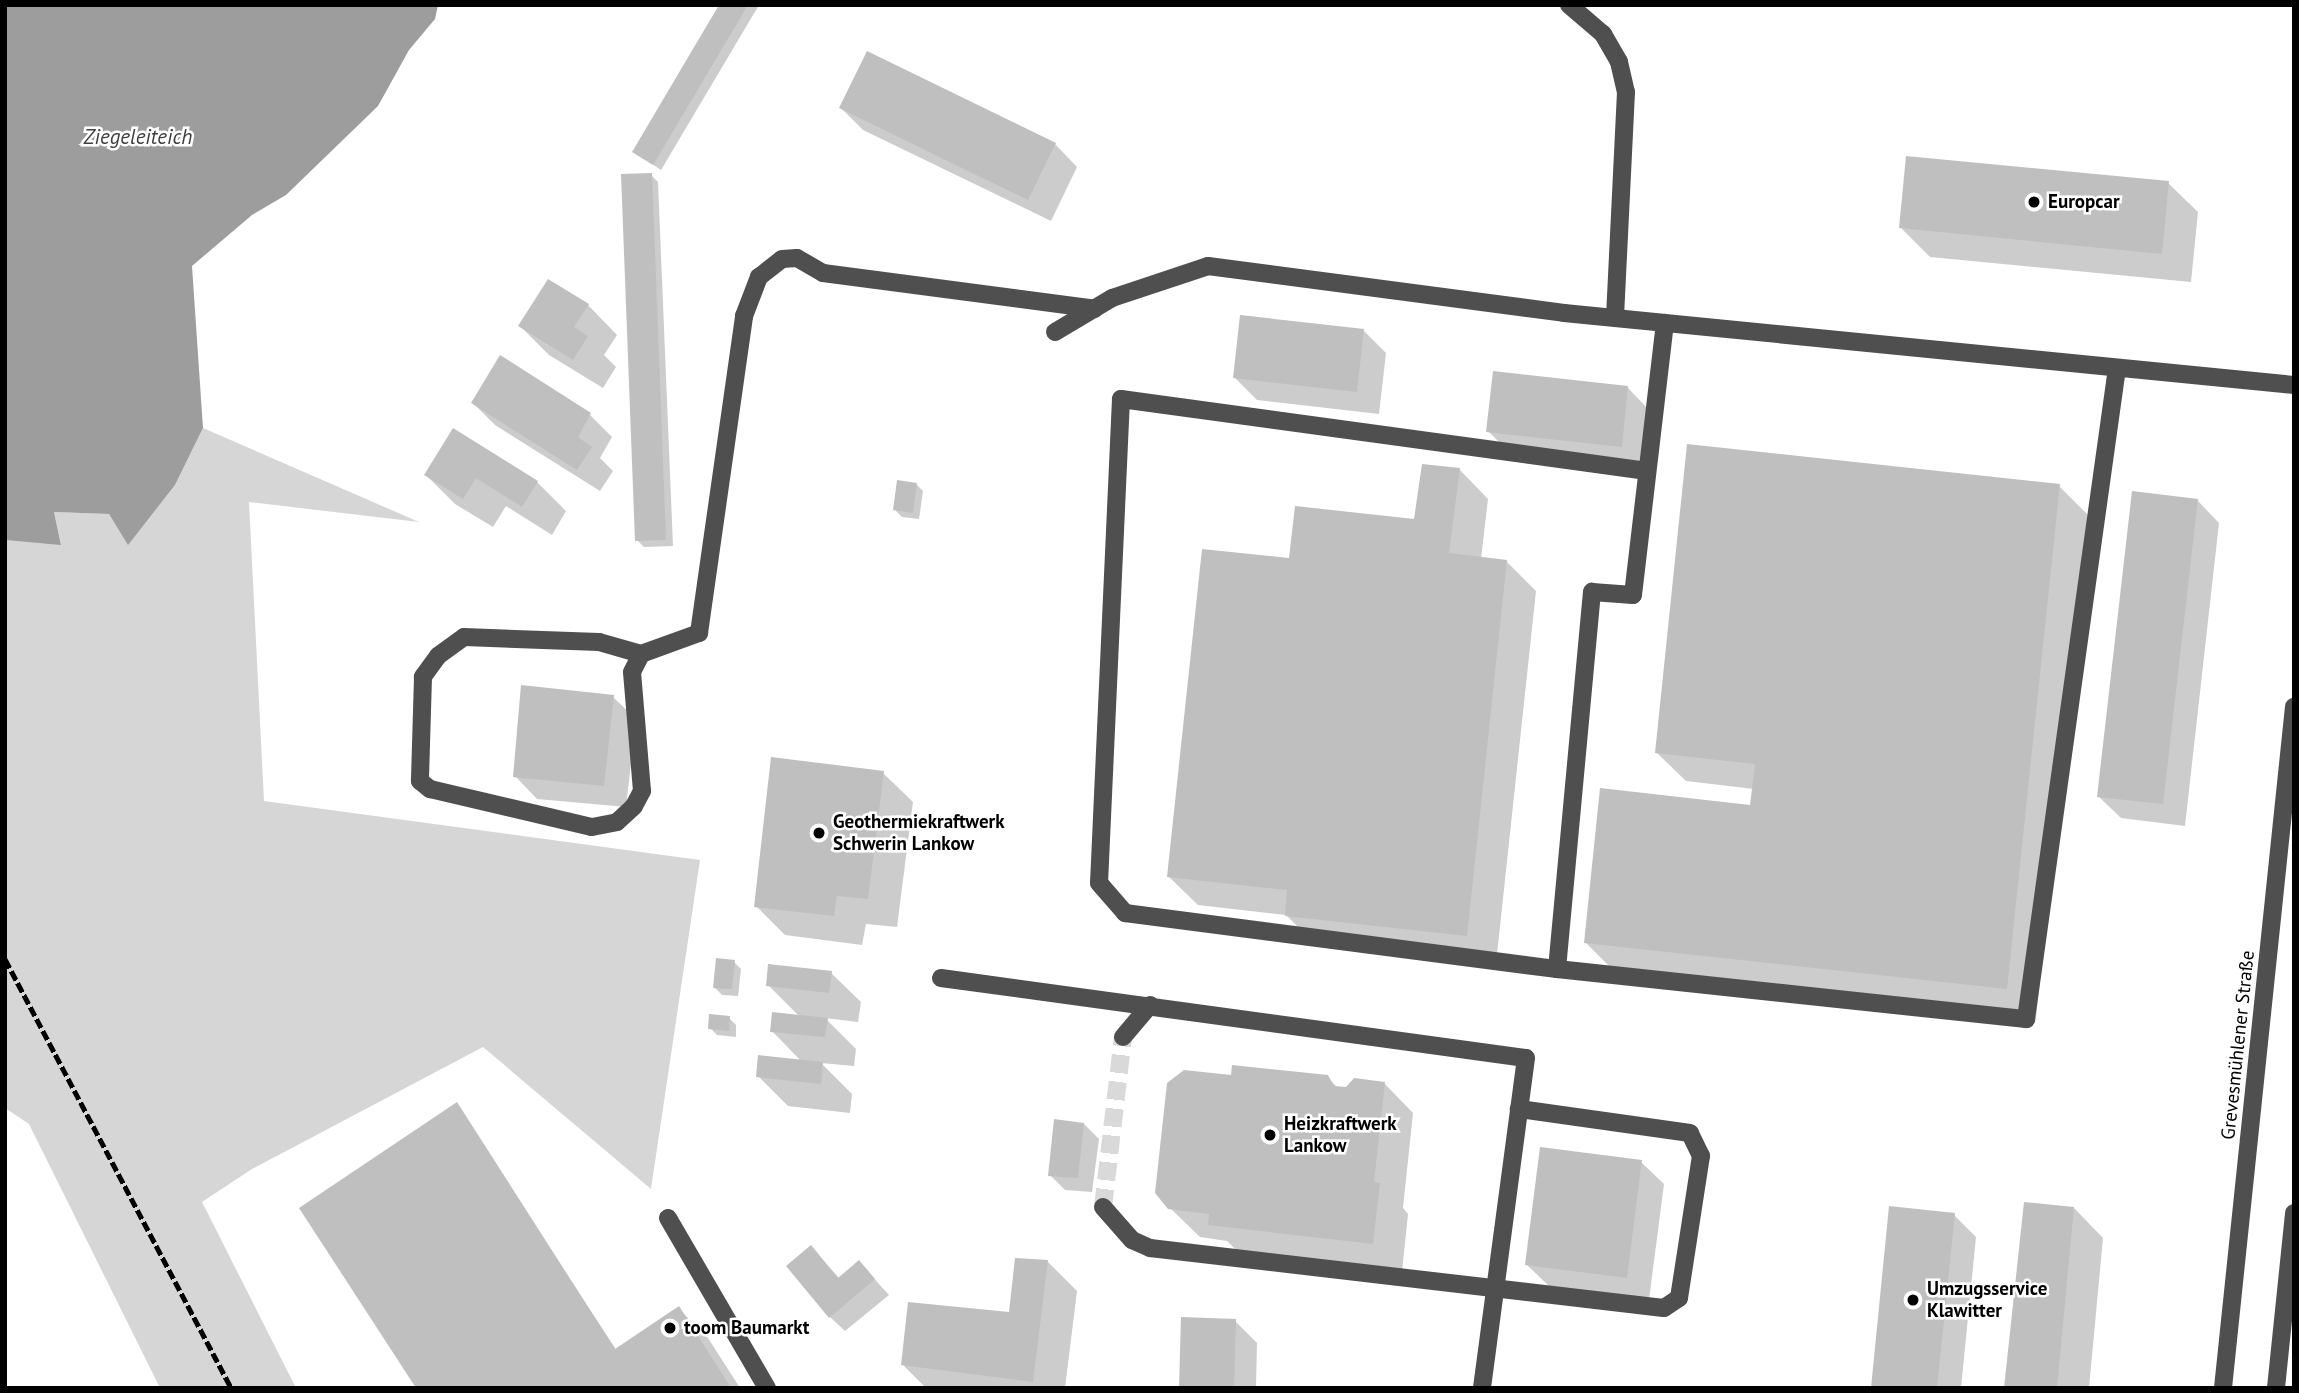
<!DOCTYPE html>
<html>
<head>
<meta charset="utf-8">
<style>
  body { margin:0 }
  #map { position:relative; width:2299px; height:1393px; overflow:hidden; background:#fff; font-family:"PT Sans",sans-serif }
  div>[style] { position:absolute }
  .green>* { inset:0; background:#d6d6d6 }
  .water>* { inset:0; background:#9d9d9d }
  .shadow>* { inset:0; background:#0003 }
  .building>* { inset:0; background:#bfbfbf }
  .minor-tunnel>* { height:18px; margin-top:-9px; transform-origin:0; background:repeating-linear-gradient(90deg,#d9d9d9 0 18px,transparent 0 27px) }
  .minor>* { height:18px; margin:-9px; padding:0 9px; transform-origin:9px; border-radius:9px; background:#4f4f4f }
  .rail>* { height:5px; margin-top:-2.5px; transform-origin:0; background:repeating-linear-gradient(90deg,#000 0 10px,transparent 0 13.5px) }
  .dots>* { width:19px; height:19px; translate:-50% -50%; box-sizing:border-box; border:4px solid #fff; border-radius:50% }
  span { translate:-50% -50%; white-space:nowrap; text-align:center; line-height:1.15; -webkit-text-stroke:5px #fff; paint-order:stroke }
  .poi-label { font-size:19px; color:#000; font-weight:700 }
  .left { translate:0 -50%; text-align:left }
  .street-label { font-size:19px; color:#000 }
  .water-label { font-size:21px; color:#3e3e3e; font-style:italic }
  .frame { position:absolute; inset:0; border:7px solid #000; pointer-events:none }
</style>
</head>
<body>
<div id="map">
  <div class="green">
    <i style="clip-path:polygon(203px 428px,419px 522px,249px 502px,264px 801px,700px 860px,651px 1189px,483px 1047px,252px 1169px,202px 1202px,296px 1388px,160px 1388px,29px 1124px,5px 1108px,5px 540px,61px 544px,54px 512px,109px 514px,128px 544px,175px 485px)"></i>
  </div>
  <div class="water">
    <i style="clip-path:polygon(5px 5px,438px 5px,435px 19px,409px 50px,378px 106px,286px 195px,252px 215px,192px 266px,203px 428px,175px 485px,128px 545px,109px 514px,54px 512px,61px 545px,5px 540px)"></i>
  </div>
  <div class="shadow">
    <i style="clip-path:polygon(721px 5px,759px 5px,661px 170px,634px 152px)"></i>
    <i style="clip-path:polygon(841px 108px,1055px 144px,1077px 167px,1051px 221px,863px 130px)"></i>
    <i style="clip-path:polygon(651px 175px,658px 182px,673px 546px,644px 547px,637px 540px)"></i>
    <i style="clip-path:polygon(2168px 183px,2198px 212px,2191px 282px,1930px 257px,1901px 228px)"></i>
    <i style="clip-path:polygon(588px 305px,617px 335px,604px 355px,616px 367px,603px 388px,549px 355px,520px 326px)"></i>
    <i style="clip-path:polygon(1363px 330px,1386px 353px,1379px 414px,1257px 400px,1235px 378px)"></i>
    <i style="clip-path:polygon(1628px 388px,1650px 411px,1644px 469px,1511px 454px,1488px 431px)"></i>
    <i style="clip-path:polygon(473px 403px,590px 415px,612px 437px,600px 458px,613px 471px,600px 491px,495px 425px)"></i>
    <i style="clip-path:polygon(453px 431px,537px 482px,566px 511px,552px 535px,506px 506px,493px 527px,455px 504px,426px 475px)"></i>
    <i style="clip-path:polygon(1459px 469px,1488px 499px,1481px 559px,1507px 562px,1536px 591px,1496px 964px,1316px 945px,1286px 915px,1198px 905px,1168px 876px,1291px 560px,1416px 521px)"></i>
    <i style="clip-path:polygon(916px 484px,923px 491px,919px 519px,902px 517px,895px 510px)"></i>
    <i style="clip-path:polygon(2059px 486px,2088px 515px,2036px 1018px,1615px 972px,1586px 943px,1752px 806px,1754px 789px,1686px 781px,1656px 752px)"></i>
    <i style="clip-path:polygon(2197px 500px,2219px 523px,2185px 826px,2121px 818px,2098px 796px)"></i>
    <i style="clip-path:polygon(613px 697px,636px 719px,626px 807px,537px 799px,515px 776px)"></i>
    <i style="clip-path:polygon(883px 773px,913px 802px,897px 927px,866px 924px,862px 945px,785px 935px,756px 906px)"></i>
    <i style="clip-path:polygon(734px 962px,741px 969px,738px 996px,722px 995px,715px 988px)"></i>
    <i style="clip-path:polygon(831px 973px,861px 1002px,858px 1022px,825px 1018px,856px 1049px,854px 1066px,821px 1063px,852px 1094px,850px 1113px,788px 1106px,758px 1076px,802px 1062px,772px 1031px,799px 1016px,768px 985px)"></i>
    <i style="clip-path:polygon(729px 1018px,736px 1025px,736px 1037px,717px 1035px,710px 1028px)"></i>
    <i style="clip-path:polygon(1233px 1077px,1327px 1077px,1338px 1088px,1384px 1083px,1413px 1113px,1403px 1208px,1408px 1214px,1402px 1272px,1240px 1254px,1227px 1241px,1200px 1237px,1170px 1208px)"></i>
    <i style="clip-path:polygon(456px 1105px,617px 1351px,679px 1309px,708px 1338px,740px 1388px,418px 1388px)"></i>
    <i style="clip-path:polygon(1084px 1124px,1099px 1139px,1092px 1192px,1065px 1190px,1050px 1175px)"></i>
    <i style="clip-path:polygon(1641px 1162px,1664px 1184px,1649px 1300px,1550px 1287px,1527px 1265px)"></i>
    <i style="clip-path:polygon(2074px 1208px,2103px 1238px,2089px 1388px,2006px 1388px)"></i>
    <i style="clip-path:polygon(1954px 1215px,1976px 1237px,1961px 1388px,1873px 1388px)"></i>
    <i style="clip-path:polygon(811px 1247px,840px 1279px,859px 1262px,889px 1295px,845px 1331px,830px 1317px)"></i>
    <i style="clip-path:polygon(1047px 1261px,1077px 1291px,1065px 1388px,926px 1388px,903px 1365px,1011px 1314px)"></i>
    <i style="clip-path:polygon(1235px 1321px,1257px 1343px,1256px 1388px,1181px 1388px)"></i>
  </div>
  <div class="building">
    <i style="clip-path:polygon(719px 5px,748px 5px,653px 165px,632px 152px)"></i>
    <i style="clip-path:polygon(867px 51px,1056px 143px,1028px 200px,839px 108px)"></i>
    <i style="clip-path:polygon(1906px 156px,2169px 181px,2162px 254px,1899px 228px)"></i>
    <i style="clip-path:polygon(652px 173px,666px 540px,635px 541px,621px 174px)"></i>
    <i style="clip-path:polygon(548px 279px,589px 304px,574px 327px,588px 336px,573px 360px,518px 326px)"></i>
    <i style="clip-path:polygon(1240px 315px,1364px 329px,1357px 392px,1233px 378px)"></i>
    <i style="clip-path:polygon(500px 355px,591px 413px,578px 437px,592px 447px,577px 470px,471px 403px)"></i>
    <i style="clip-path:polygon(1493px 371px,1628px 386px,1622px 447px,1486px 432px)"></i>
    <i style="clip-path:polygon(453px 428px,538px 481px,522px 507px,476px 478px,463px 499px,424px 475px)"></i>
    <i style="clip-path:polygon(1687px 444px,2060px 484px,2007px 989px,1584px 943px,1600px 788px,1750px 805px,1755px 764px,1655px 753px)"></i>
    <i style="clip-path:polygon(1422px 464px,1460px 468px,1449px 553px,1507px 560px,1467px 936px,1285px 916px,1287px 890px,1167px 877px,1202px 549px,1289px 558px,1295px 506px,1414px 519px)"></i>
    <i style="clip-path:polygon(897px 480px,917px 483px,913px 513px,893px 510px)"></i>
    <i style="clip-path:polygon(2132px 491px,2198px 499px,2163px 804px,2097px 797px)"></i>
    <i style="clip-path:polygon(521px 685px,614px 695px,604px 786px,513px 777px)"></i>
    <i style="clip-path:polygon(771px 757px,884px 771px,868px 899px,837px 896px,834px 916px,754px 907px)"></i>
    <i style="clip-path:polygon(716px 958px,735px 960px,732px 989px,713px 988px)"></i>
    <i style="clip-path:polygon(768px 964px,832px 971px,829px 993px,766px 986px)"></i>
    <i style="clip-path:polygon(772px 1012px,828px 1018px,825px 1037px,770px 1032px)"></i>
    <i style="clip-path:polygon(709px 1014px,730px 1016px,729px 1031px,708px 1029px)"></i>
    <i style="clip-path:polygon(758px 1055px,823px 1062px,821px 1084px,756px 1077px)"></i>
    <i style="clip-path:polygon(1232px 1065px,1328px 1075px,1334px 1086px,1346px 1087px,1354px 1078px,1385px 1082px,1374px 1182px,1380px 1183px,1373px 1244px,1208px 1225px,1209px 1214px,1168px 1209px,1155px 1193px,1167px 1083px,1184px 1070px,1231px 1075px)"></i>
    <i style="clip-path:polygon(457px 1102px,615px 1349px,679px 1306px,731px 1388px,416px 1388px,299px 1208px)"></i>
    <i style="clip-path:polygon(1054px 1119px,1084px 1123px,1078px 1178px,1048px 1176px)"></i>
    <i style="clip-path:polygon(1540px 1147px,1642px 1160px,1627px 1278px,1525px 1265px)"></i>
    <i style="clip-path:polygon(2024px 1202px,2074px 1207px,2057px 1388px,2004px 1388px)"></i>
    <i style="clip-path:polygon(1889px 1206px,1955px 1213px,1937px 1388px,1871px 1388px)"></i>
    <i style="clip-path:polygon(811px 1245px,838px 1278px,859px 1260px,875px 1279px,829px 1318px,786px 1266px)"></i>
    <i style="clip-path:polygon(1015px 1258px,1048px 1260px,1033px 1382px,901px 1365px,908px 1302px,1009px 1312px)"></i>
    <i style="clip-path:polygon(1181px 1317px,1236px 1319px,1234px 1388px,1179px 1388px)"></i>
  </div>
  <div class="minor-tunnel">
    <i style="left:1103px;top:1207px;width:171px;rotate:-83.3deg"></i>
  </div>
  <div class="minor">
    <i style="left:1569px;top:5px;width:45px;rotate:40.5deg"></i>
    <i style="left:1603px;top:34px;width:32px;rotate:60deg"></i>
    <i style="left:1619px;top:62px;width:31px;rotate:77deg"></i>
    <i style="left:1626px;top:92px;width:226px;rotate:92.8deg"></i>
    <i style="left:1055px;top:332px;width:66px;rotate:-30.8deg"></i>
    <i style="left:1112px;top:298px;width:101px;rotate:-18.4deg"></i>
    <i style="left:1208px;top:266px;width:359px;rotate:7.5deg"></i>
    <i style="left:1564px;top:313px;width:734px;rotate:5.63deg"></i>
    <i style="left:1647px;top:471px;width:531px;rotate:-172.21deg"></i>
    <i style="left:1121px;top:399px;width:484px;rotate:92.6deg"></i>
    <i style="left:1099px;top:883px;width:40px;rotate:49deg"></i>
    <i style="left:1125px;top:913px;width:436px;rotate:7.4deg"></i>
    <i style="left:1557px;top:969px;width:472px;rotate:6.1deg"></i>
    <i style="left:2026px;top:1019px;width:657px;rotate:-82.04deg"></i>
    <i style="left:641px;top:654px;width:44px;rotate:-164.1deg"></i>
    <i style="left:599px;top:642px;width:135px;rotate:-177.9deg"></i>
    <i style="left:464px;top:637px;width:32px;rotate:144deg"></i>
    <i style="left:438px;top:656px;width:26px;rotate:126deg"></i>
    <i style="left:423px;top:677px;width:104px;rotate:91.7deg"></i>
    <i style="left:420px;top:781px;width:13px;rotate:39deg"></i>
    <i style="left:430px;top:789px;width:166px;rotate:13.2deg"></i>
    <i style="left:592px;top:827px;width:25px;rotate:-11deg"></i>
    <i style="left:617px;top:822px;width:23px;rotate:-43deg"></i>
    <i style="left:634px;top:806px;width:17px;rotate:-62deg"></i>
    <i style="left:642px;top:791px;width:119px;rotate:-94.8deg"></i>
    <i style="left:632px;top:672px;width:20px;rotate:-63deg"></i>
    <i style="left:641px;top:654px;width:62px;rotate:-19.9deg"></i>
    <i style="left:699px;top:633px;width:320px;rotate:-81.9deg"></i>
    <i style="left:744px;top:316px;width:42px;rotate:-69deg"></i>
    <i style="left:759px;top:277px;width:29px;rotate:-38deg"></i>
    <i style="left:782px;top:259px;width:15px;rotate:-4deg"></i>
    <i style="left:797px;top:258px;width:30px;rotate:30deg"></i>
    <i style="left:823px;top:273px;width:274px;rotate:7.5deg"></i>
    <i style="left:1557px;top:969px;width:379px;rotate:-84.7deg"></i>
    <i style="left:1592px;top:592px;width:41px;rotate:4.2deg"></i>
    <i style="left:1633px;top:595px;width:274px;rotate:-83.3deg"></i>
    <i style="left:941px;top:978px;width:590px;rotate:7.79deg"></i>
    <i style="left:1526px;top:1058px;width:333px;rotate:97.6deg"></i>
    <i style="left:1123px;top:1037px;width:42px;rotate:-49.8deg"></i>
    <i style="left:1103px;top:1207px;width:44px;rotate:48.7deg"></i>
    <i style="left:1132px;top:1240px;width:20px;rotate:24deg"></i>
    <i style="left:1150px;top:1248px;width:517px;rotate:6.66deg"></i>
    <i style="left:1664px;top:1308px;width:18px;rotate:-34deg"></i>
    <i style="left:1679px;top:1298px;width:144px;rotate:-81.2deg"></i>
    <i style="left:1701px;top:1156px;width:25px;rotate:-116deg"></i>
    <i style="left:1690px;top:1133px;width:173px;rotate:-172deg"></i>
    <i style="left:668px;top:1218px;width:197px;rotate:59.8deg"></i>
    <i style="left:2223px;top:1388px;width:685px;rotate:-84.05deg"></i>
    <i style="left:2276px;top:1388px;width:176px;rotate:-84.1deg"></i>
  </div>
  <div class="rail">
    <i style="left:5px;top:959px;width:485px;rotate:62.2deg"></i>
  </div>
  <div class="dots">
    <i style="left:2034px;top:202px;background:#000"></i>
    <i style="left:819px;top:833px;background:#000"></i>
    <i style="left:1270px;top:1135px;background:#000"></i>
    <i style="left:1913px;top:1300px;background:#000"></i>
    <i style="left:670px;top:1328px;background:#000"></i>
  </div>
  <div class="poi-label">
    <span class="left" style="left:2048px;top:202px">Europcar</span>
    <span class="left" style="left:833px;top:833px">Geothermiekraftwerk<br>Schwerin Lankow</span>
    <span class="left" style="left:1284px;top:1135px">Heizkraftwerk<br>Lankow</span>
    <span class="left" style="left:1927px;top:1300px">Umzugsservice<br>Klawitter</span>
    <span class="left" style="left:684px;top:1328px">toom Baumarkt</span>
  </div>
  <div class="street-label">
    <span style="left:2238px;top:1045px;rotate:-84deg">Grevesmühlener Straße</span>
  </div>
  <div class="water-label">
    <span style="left:138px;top:137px">Ziegeleiteich</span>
  </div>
  <div class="frame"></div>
</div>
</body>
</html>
